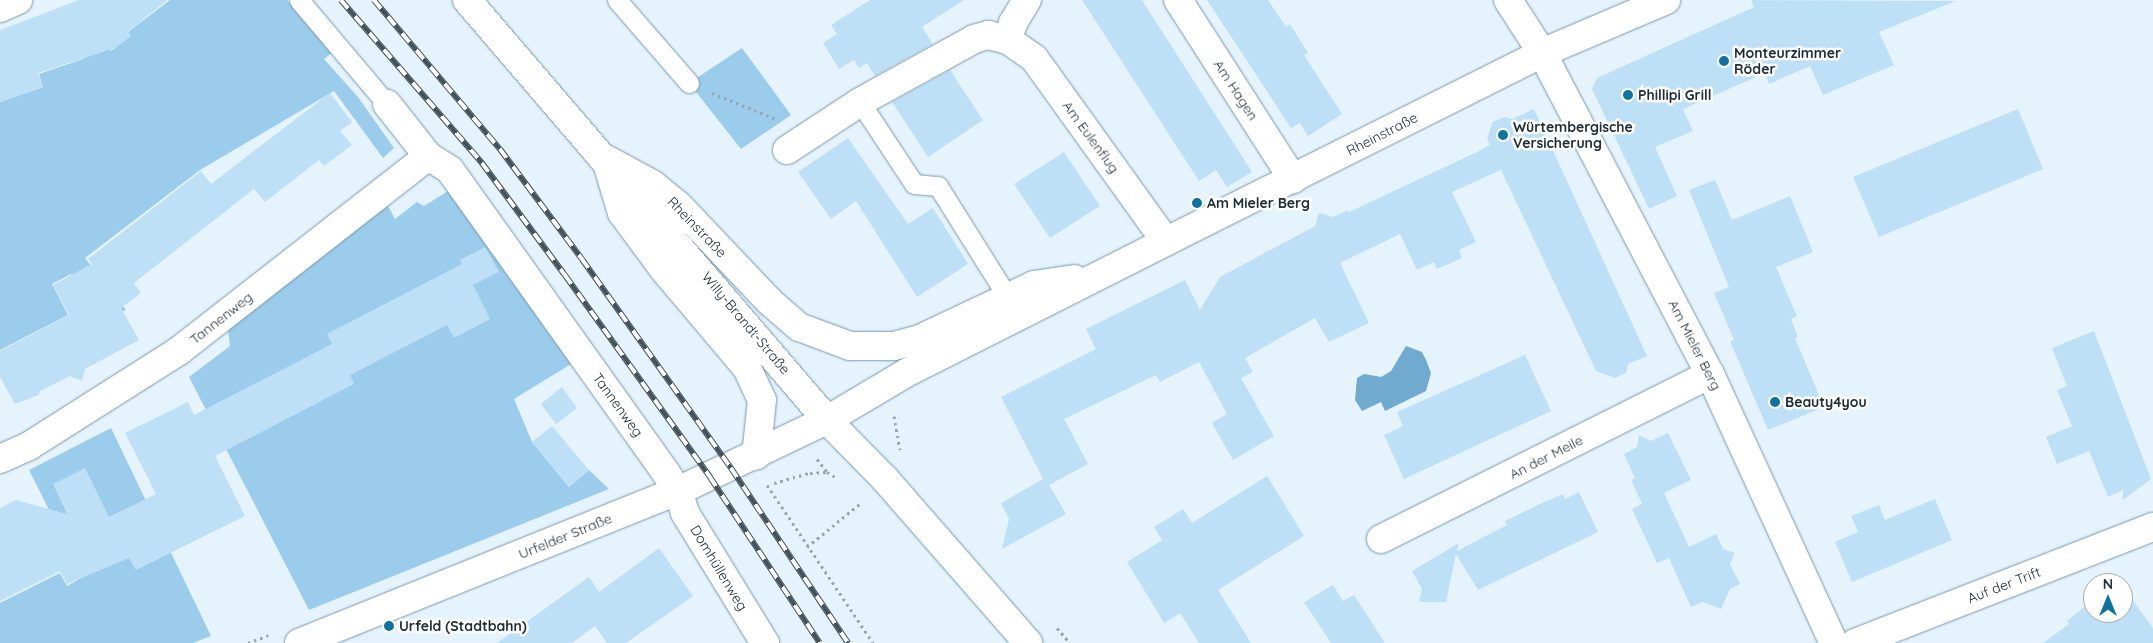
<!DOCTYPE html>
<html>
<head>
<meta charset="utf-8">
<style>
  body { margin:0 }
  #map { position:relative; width:2153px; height:643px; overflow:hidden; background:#e5f3fc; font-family:Quicksand,sans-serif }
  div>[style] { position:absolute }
  .green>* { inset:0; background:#9ccceb }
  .water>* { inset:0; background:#70abcf }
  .building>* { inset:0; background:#bee0f7 }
  .path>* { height:3px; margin-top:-1.5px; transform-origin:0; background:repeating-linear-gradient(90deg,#98a6af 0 2.5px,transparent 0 6.5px) }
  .roads { filter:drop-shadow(0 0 1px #7899ae) drop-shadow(0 0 1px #7899ae) }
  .service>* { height:19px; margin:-9.5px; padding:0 9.5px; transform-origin:9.5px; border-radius:9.5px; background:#fff }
  .minor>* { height:28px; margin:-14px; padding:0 14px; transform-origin:14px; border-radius:14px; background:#fff }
  .secondary>* { height:28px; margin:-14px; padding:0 14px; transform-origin:14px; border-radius:14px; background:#fff }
  .rail>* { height:5.5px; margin-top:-2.75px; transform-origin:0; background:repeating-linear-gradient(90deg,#fefefe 0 11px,#43515a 0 22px); box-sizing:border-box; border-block:1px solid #43515a }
  .dots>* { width:14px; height:14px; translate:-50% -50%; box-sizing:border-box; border:2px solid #fefefe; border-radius:50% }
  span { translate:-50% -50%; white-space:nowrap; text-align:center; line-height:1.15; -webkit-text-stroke:5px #fefefe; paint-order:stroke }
  .poi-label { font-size:14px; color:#202e36; font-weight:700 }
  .left { translate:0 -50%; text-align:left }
  .street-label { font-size:14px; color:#202e36 }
  .north { position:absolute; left:2083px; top:573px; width:50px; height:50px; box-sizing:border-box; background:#fefefe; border:1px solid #a5abae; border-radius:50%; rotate:0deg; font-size:14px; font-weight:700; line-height:20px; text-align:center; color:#202e36 }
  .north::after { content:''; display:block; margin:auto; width:18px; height:22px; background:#11729f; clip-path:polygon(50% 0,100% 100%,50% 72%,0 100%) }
</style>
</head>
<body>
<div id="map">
  <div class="green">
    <i style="clip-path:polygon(170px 0,287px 0,333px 52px,324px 59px,358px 97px,394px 148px,383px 158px,334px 91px,200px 170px,85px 258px,126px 310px,98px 325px,71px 274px,52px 284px,68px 315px,0 350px,0 102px,43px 87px,39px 74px,83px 59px,107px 40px,111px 51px,130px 36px,128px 32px)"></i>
    <i style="clip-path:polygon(742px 48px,791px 115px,741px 149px,689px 83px)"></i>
    <i style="clip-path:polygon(448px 191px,571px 364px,514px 399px,532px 442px,569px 487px,589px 470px,609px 489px,309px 610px,189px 377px,230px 346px,228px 330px,387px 204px,395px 219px,417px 202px,424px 206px)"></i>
    <i style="clip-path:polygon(111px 428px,211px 636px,193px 643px,0 643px,0 603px,60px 573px,67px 586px,83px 577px,29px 470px)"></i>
  </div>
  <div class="water">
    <i style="clip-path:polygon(1406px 346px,1422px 352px,1426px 360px,1431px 373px,1426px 391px,1385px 411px,1381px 402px,1362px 411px,1355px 400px,1357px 378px,1364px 374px,1381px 377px,1391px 371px)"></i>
  </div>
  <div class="building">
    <i style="clip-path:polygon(79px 0,167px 0,128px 32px,131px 36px,115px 48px,38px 73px,43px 87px,0 102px,0 30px)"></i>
    <i style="clip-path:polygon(870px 0,964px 0,922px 27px,933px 44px,875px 76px,867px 63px,859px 68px,854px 60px,839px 69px,823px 43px,837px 34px,831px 25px)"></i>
    <i style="clip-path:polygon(1082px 0,1142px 0,1252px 172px,1227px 187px,1216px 170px,1199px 181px)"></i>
    <i style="clip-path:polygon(1207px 0,1268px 0,1286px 27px,1290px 24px,1308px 53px,1304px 55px,1342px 114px,1308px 136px,1300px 123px,1291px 128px)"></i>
    <i style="clip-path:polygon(1751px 0,1956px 1px,1879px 32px,1894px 65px,1823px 95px,1810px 66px,1769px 84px,1765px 73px,1683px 109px,1693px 131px,1655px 147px,1677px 196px,1649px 209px,1592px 89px,1597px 78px,1754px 7px)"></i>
    <i style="clip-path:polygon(950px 70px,983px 120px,928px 157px,892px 102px)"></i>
    <i style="clip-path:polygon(330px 93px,352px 122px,340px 131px,352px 145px,324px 166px,319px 160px,265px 202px,254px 189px,134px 283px,141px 293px,121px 308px,139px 340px,85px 369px,82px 381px,70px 376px,40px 391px,39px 395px,15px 404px,0 377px,0 351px,69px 315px,53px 285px,92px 264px,88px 259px,201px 171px,211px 184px)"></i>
    <i style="clip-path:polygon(1534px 109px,1647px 356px,1628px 364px,1626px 373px,1615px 378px,1596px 371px,1501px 170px,1452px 192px,1476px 242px,1459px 250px,1462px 258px,1437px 269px,1434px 262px,1417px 270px,1400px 234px,1340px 263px,1369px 323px,1329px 342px,1315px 318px,1245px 358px,1253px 372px,1241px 378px,1274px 436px,1233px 460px,1212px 423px,1227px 414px,1199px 362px,1160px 382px,1156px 375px,1064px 419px,1088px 464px,1049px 485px,1066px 514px,1002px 549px,1009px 519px,1001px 503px,1043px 479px,1001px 397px,1096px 349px,1086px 329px,1185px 280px,1200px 310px,1220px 277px,1315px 226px,1319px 213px,1333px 217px,1348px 210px,1349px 212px,1477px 152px,1490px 145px,1487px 139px,1493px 122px,1504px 117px,1512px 119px)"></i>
    <i style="clip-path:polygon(2018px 109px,2043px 169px,1879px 237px,1853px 177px)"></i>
    <i style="clip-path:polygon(848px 138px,908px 224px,933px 208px,968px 264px,917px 297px,856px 201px,831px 219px,798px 172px)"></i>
    <i style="clip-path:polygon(1064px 152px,1100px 206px,1050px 238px,1014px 184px)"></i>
    <i style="clip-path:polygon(1715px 180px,1732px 220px,1790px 196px,1813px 252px,1776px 267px,1797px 316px,1791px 319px,1798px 337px,1795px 338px,1824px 407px,1768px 430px,1730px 341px,1734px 340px,1714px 293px,1729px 287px,1689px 190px)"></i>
    <i style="clip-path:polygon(485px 247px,499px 272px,473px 285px,490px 319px,454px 338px,447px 325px,350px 375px,354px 384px,215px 456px,245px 516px,136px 570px,129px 558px,67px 584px,60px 571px,0 601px,0 508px,16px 500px,67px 514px,53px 484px,85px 468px,109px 517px,156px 494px,125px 433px,188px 402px,194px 415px,332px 344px,327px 334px,462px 264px,460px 260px)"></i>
    <i style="clip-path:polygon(2094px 331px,2151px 479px,2123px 500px,2123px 490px,2108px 497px,2089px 451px,2057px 464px,2046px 437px,2072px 426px,2057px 390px,2067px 386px,2052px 348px)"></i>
    <i style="clip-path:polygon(1525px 355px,1551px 411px,1404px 479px,1384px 435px,1403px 426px,1397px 412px)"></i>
    <i style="clip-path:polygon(562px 387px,577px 408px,556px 424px,541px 404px)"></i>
    <i style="clip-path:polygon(552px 426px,589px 470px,569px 487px,532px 442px)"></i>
    <i style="clip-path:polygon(1668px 433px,1691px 480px,1664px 493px,1689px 547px,1716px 534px,1723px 549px,1735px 553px,1730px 564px,1740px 584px,1730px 589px,1721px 609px,1702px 602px,1691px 607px,1669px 558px,1657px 563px,1632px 509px,1642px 504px,1631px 480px,1635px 478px,1624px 454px,1637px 447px,1639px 435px,1651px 441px)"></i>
    <i style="clip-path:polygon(1267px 476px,1304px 536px,1218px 590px,1251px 643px,1199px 643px,1180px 613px,1164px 623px,1127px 562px,1162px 540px,1154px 527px,1183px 509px,1192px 523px)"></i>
    <i style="clip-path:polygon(1579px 492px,1598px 532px,1478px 590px,1456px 554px,1446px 602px,1419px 602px,1422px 589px,1412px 571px,1459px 543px,1457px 551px,1507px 525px,1505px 521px,1542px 503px,1563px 494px,1565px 499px)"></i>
    <i style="clip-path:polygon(1935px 499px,1952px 540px,1852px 582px,1835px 542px,1858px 532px,1851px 516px,1879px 505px,1885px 520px)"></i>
    <i style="clip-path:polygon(659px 548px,693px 596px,626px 643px,607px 643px,595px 626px,572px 643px,497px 643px,589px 577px,599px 592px)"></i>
    <i style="clip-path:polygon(1333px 585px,1343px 601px,1354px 595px,1385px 643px,1331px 643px,1304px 602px)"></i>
    <i style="clip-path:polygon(2123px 587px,2153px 628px,2153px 643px,2043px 643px,2069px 624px,2067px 621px,2088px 604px,2090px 608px,2093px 606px,2093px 613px,2123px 613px)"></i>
  </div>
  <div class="path">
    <i style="left:712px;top:93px;width:69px;rotate:22.1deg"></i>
    <i style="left:894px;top:416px;width:34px;rotate:80deg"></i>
    <i style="left:817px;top:459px;width:16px;rotate:52deg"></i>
    <i style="left:774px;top:483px;width:37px;rotate:-16deg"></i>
    <i style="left:810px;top:473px;width:17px;rotate:-3deg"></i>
    <i style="left:827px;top:472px;width:12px;rotate:31deg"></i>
    <i style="left:767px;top:485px;width:190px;rotate:56.1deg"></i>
    <i style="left:807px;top:547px;width:71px;rotate:-39.3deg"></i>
    <i style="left:1057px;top:628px;width:20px;rotate:49deg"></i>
    <i style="left:248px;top:643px;width:22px;rotate:-21deg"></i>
  </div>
  <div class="roads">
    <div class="service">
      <i style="left:299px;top:0;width:136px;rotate:49.8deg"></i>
      <i style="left:617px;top:0;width:110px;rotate:49.1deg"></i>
      <i style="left:860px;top:102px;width:98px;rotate:56.6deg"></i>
      <i style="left:914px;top:184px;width:24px;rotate:5deg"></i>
      <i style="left:938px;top:186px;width:130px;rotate:57.9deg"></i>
    </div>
    <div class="minor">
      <i style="left:1178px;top:0;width:213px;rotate:57.3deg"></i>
      <i style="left:1508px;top:0;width:63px;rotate:57.3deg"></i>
      <i style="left:1542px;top:53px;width:362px;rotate:62.4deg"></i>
      <i style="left:1710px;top:374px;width:296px;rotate:65.3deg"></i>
      <i style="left:0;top:8px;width:20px;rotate:-24deg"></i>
      <i style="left:1008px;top:40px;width:32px;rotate:35deg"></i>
      <i style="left:1034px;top:58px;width:226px;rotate:54.3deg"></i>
      <i style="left:387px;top:104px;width:66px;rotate:51.7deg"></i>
      <i style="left:428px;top:156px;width:26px;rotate:32deg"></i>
      <i style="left:450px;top:170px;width:372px;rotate:54.5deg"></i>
      <i style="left:666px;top:473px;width:22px;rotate:56deg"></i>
      <i style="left:678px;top:491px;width:23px;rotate:72deg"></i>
      <i style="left:685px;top:513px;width:153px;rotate:58.4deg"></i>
      <i style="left:787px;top:150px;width:87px;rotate:-33.3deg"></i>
      <i style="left:860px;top:102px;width:130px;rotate:-28.9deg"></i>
      <i style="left:974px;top:39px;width:15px;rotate:-16deg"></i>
      <i style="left:988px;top:35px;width:21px;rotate:14deg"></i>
      <i style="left:1008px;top:40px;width:18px;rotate:-74deg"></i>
      <i style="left:1013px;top:23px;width:27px;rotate:-59deg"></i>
      <i style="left:606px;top:159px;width:52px;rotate:28.5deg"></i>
      <i style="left:652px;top:184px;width:33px;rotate:39deg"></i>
      <i style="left:678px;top:205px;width:132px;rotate:46.5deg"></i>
      <i style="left:769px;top:301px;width:40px;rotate:41deg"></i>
      <i style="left:799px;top:327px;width:54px;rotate:20.4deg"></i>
      <i style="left:850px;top:346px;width:44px"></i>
      <i style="left:894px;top:346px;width:27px;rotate:-15deg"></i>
      <i style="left:920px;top:339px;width:126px;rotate:-25.3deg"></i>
      <i style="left:1034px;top:285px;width:41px;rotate:-8.3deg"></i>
      <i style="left:606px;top:160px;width:55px;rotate:73.2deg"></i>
      <i style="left:622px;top:213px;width:72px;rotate:53.4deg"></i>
      <i style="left:665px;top:271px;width:127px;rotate:49.8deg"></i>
      <i style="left:747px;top:368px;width:35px;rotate:65deg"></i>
      <i style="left:762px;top:400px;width:56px;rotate:96.1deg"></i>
      <i style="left:827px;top:420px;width:94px;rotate:-30.7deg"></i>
      <i style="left:908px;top:372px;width:333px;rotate:-26.8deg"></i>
      <i style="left:1205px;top:222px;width:377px;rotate:-26.6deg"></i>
      <i style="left:1542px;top:53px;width:135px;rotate:-23.1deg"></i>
      <i style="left:0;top:459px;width:32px;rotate:-24deg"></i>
      <i style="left:29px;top:446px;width:179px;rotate:-32.4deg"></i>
      <i style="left:180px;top:350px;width:315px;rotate:-38deg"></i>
      <i style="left:1381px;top:539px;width:368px;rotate:-26.6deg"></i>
      <i style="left:1855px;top:643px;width:320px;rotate:-21.3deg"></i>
    </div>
    <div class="secondary">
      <i style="left:467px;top:0;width:553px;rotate:49.4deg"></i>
      <i style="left:827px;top:420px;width:83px;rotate:45.5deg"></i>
      <i style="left:885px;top:479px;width:218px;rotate:48.9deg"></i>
      <i style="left:299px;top:643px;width:408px;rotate:-21.9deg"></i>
      <i style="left:678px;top:491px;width:165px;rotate:-25.5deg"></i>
    </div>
  </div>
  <div class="rail">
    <i style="left:341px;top:0;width:216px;rotate:49.1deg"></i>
    <i style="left:482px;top:163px;width:139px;rotate:53.5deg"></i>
    <i style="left:565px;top:275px;width:249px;rotate:54.3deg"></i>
    <i style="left:710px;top:477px;width:199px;rotate:56.5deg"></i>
    <i style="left:374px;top:0;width:195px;rotate:49.8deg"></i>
    <i style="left:500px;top:149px;width:137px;rotate:53.3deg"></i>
    <i style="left:582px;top:259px;width:257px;rotate:54.5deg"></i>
    <i style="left:731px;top:468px;width:211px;rotate:56.2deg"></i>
  </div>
  <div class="dots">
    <i style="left:1724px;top:61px;background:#11729f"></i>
    <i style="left:1628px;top:95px;background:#11729f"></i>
    <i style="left:1503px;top:135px;background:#11729f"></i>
    <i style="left:1197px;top:203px;background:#11729f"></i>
    <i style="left:1775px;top:402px;background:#11729f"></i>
    <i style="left:389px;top:626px;background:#11729f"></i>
  </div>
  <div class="poi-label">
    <span class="left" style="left:1734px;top:61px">Monteurzimmer<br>Röder</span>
    <span class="left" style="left:1638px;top:95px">Phillipi Grill</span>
    <span class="left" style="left:1513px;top:135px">Würtembergische<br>Versicherung</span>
    <span class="left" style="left:1207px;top:203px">Am Mieler Berg</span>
    <span class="left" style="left:1785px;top:402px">Beauty4you</span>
    <span class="left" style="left:399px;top:626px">Urfeld (Stadtbahn)</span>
  </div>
  <div class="street-label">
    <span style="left:1236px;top:90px;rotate:57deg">Am Hagen</span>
    <span style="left:1382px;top:134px;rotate:-27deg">Rheinstraße</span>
    <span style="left:1091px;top:137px;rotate:54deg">Am Eulenflug</span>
    <span style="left:697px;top:227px;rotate:46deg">Rheinstraße</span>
    <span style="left:221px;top:318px;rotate:-38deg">Tannenweg</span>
    <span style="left:746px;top:323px;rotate:50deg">Willy-Brandt-Straße</span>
    <span style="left:1695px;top:345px;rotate:63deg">Am Mieler Berg</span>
    <span style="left:618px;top:405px;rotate:54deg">Tannenweg</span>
    <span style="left:1546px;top:457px;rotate:-27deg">An der Meile</span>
    <span style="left:565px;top:536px;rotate:-22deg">Urfelder Straße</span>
    <span style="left:719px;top:568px;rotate:59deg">Domhüllenweg</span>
    <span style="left:2004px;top:585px;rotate:-21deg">Auf der Trift</span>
  </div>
  <div class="north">N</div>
</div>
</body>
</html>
